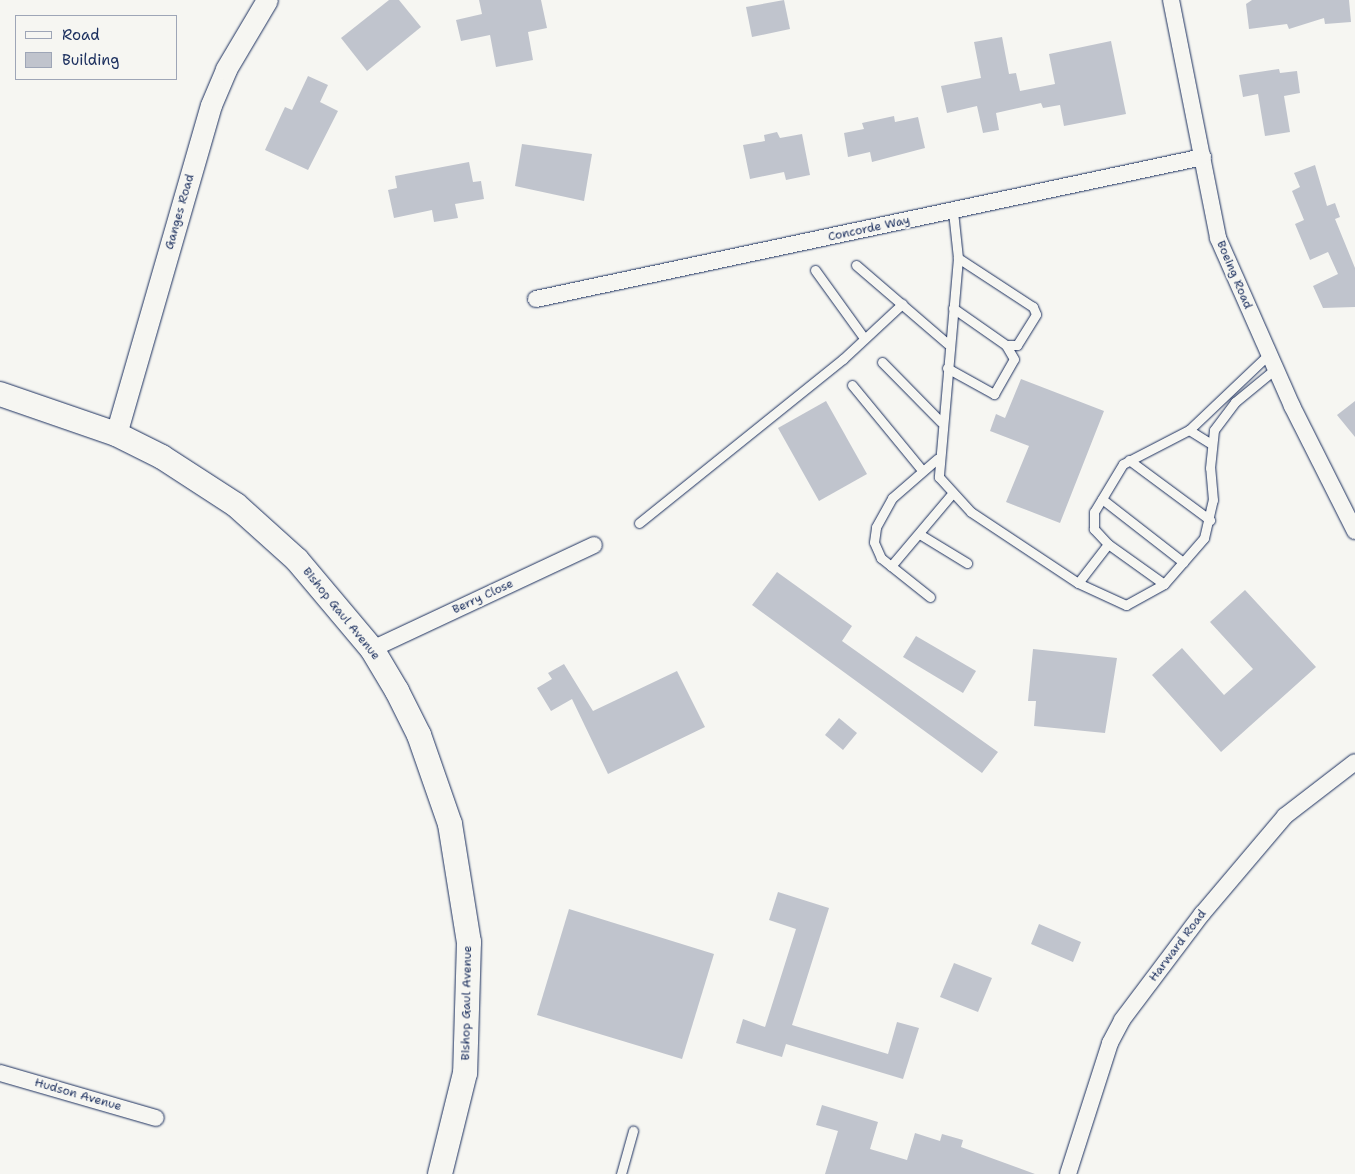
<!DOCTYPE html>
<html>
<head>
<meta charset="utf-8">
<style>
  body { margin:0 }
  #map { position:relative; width:1355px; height:1174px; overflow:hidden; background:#f6f6f2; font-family:"Shantell Sans",sans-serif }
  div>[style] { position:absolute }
  .building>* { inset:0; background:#c0c4cd }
  .roads { filter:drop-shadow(0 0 1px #1b2f5e) drop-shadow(0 0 1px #1b2f5e) }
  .service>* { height:9px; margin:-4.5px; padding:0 4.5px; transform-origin:4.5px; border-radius:4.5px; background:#f6f6f2 }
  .minor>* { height:16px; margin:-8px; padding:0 8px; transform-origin:8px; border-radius:8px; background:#f6f6f2 }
  .tertiary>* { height:21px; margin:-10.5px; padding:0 10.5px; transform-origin:10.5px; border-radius:10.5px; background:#f6f6f2 }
  .secondary>* { height:24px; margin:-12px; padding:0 12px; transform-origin:12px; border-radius:12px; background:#f6f6f2 }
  span { translate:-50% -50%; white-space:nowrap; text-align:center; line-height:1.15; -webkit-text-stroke:4px #f6f6f2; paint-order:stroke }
  .street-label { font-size:12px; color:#1b2f5e }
  .legend { position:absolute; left:15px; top:15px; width:162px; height:65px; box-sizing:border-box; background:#f6f6f2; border:1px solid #9ea6b7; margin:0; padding:6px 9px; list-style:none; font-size:15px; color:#1b2f5e }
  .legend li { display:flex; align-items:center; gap:10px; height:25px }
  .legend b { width:25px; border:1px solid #9ea6b7 }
</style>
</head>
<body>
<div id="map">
  <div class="building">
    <i style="clip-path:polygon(389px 0,399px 0,421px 27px,367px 71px,341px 38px)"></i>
    <i style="clip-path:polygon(479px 0,541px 0,547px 28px,528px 32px,533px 60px,496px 67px,490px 35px,461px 41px,456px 20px,482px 14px)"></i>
    <i style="clip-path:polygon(784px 0,790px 29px,752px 37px,746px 7px)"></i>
    <i style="clip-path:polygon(1252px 0,1349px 0,1351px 22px,1325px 24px,1324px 18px,1289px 29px,1287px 24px,1249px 29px,1246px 4px)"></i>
    <i style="clip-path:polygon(1002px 37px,1009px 74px,1016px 73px,1020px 91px,1055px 84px,1049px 54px,1111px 41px,1126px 114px,1064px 126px,1060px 105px,1043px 108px,1041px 103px,996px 113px,999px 130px,983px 133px,977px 106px,947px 113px,941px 86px,981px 78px,974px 42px)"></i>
    <i style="clip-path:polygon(1279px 69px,1280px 73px,1297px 71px,1300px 93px,1284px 96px,1290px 132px,1265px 136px,1258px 94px,1243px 97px,1239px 75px)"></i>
    <i style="clip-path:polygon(308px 76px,328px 85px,320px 102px,338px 111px,308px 170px,265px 150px,285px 107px,292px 110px)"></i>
    <i style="clip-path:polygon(894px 116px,895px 122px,918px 117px,925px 148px,872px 162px,870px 152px,848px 157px,844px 133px,864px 129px,862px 123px)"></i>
    <i style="clip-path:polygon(777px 132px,780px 138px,802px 134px,810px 175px,786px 180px,784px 172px,750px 179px,743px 145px,765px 141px,764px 135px)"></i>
    <i style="clip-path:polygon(522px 144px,592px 154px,584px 201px,515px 186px)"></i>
    <i style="clip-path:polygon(469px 162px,473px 182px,481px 181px,484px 199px,455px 204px,458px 218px,434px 222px,432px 210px,394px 218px,388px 190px,397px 188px,395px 176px)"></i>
    <i style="clip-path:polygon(1315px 165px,1327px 206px,1335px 203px,1340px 217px,1335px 219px,1355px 268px,1355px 307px,1323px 308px,1313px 286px,1338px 274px,1328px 252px,1310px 260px,1295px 224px,1304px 220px,1292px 191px,1300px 187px,1294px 173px)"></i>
    <i style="clip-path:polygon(1021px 379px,1104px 411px,1060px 523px,1006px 502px,1029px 446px,990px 431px,996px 414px,1005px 418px)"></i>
    <i style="clip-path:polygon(826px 401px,867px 474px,819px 501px,778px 428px)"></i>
    <i style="clip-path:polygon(1355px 401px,1355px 437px,1337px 415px)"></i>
    <i style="clip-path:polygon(777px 572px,852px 626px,842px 641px,998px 752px,982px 773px,752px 605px)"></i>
    <i style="clip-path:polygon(1245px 590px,1316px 667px,1221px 752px,1152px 675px,1182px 648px,1224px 695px,1253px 669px,1210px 622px)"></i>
    <i style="clip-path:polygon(916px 636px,976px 671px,963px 693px,903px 657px)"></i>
    <i style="clip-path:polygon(1033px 649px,1117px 658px,1105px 733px,1034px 726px,1036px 701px,1028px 701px)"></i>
    <i style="clip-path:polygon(564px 664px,593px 711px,677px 671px,705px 727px,608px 774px,572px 699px,551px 711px,537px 688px,552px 679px,548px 673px)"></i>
    <i style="clip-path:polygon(839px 718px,857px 733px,843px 750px,825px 735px)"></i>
    <i style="clip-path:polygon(778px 892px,829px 908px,792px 1025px,888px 1054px,897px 1022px,919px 1028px,903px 1079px,786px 1044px,782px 1057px,736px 1043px,743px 1019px,765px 1027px,796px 929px,769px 920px)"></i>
    <i style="clip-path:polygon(569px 909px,714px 954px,682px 1059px,537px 1015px)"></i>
    <i style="clip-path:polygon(1039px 924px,1081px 942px,1073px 962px,1031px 944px)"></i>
    <i style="clip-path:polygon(954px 963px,992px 978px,978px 1012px,940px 997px)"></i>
    <i style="clip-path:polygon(822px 1105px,878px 1122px,870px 1149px,907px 1160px,915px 1133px,940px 1141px,942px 1134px,963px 1140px,961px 1147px,1035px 1174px,825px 1174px,838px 1131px,816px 1125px)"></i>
  </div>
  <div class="roads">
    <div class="service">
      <i style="left:958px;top:258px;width:220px;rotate:95deg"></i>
      <i style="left:939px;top:477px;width:47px;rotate:47.6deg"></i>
      <i style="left:971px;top:512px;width:128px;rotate:33.6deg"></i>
      <i style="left:1078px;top:583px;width:53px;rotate:24.6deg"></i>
      <i style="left:1126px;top:605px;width:43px;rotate:-28.9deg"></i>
      <i style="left:1164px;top:584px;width:61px;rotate:-49deg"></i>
      <i style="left:1204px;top:538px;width:39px;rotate:-77deg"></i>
      <i style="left:1213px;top:500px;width:32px;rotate:-95deg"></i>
      <i style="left:1210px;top:468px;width:38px;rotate:-84deg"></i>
      <i style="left:1214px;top:430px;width:35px;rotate:-53deg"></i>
      <i style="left:1235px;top:402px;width:52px;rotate:-39.5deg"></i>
      <i style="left:856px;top:265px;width:121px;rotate:40.7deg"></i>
      <i style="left:815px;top:270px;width:84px;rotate:54.2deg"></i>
      <i style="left:953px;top:308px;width:65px;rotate:34.9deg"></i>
      <i style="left:1006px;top:345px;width:11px"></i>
      <i style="left:1017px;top:345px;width:36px;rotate:-58deg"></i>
      <i style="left:1036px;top:314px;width:8px;rotate:-113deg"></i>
      <i style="left:1033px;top:307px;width:90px;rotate:-146.8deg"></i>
      <i style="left:958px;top:258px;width:47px;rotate:-96.1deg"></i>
      <i style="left:882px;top:362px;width:84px;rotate:45.5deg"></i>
      <i style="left:947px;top:368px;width:54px;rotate:29deg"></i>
      <i style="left:994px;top:394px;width:40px;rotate:-60.3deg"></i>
      <i style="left:1014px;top:359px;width:16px;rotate:-120deg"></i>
      <i style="left:852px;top:385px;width:109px;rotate:50.6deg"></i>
      <i style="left:1189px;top:430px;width:26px;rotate:32deg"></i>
      <i style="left:1129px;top:460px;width:101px;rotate:36.5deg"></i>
      <i style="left:1102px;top:499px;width:103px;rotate:37.9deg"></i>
      <i style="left:639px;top:523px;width:262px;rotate:-38.8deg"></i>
      <i style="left:843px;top:359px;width:81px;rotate:-43deg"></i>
      <i style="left:921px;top:535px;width:54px;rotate:31.3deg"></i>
      <i style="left:891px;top:566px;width:93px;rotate:-49.8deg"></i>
      <i style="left:1078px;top:583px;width:49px;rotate:-52.4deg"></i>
      <i style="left:1164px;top:584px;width:69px;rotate:-144.5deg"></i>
      <i style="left:1108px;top:544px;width:21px;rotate:-133deg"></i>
      <i style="left:1094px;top:529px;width:17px;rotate:-90deg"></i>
      <i style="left:1094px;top:512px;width:56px;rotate:-58.9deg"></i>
      <i style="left:1123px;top:464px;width:74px;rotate:-27.3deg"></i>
      <i style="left:1189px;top:430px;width:110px;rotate:-43.5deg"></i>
      <i style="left:930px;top:597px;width:63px;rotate:-141.5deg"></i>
      <i style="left:881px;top:558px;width:17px;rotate:-114deg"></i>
      <i style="left:874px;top:542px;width:15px;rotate:-82deg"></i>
      <i style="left:876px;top:527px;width:33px;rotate:-61deg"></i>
      <i style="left:892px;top:498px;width:60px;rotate:-40.9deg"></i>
      <i style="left:621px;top:1174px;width:45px;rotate:-74.4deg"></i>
    </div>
    <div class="minor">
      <i style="left:1171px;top:0;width:243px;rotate:78.8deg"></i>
      <i style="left:1218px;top:238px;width:184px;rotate:66.2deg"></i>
      <i style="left:1292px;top:406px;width:140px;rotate:63.3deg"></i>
      <i style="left:536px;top:299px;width:682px;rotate:-12.02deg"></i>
      <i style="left:372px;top:649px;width:245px;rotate:-25.1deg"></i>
      <i style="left:0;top:1073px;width:162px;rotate:16.1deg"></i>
      <i style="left:1068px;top:1174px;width:138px;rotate:-72.2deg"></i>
      <i style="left:1110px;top:1043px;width:26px;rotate:-62deg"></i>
      <i style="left:1122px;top:1020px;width:133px;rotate:-53deg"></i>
      <i style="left:1202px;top:914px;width:128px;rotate:-49.7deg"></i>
      <i style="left:1285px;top:816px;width:88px;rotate:-37.6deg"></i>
    </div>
    <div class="tertiary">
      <i style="left:116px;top:434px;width:342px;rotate:-73.9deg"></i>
      <i style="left:211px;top:105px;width:39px;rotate:-67deg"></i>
      <i style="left:226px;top:69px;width:80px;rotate:-59.3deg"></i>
    </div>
    <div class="secondary">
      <i style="left:0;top:394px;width:123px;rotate:19deg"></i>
      <i style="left:116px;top:434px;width:51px;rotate:26.6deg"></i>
      <i style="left:162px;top:457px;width:88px;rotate:33deg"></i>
      <i style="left:236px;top:505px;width:82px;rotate:42deg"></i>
      <i style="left:297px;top:560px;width:116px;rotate:49.9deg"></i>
      <i style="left:372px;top:649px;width:49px;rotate:59.2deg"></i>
      <i style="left:397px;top:691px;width:49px;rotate:63.4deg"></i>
      <i style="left:419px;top:735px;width:94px;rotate:70.8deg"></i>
      <i style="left:450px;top:824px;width:120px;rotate:80.9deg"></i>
      <i style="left:469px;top:942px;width:131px;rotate:91.7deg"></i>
      <i style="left:465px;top:1073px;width:104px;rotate:103.9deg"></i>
    </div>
  </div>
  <div class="street-label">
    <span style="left:180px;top:212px;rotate:-74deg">Ganges Road</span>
    <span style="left:869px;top:229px;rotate:-12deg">Concorde Way</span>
    <span style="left:1234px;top:275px;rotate:67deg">Boeing Road</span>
    <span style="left:483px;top:597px;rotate:-25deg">Berry Close</span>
    <span style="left:341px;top:614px;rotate:51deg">Bishop Gaul Avenue</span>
    <span style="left:1178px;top:946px;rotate:-53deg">Harward Road</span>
    <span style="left:467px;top:1003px;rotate:-89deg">Bishop Gaul Avenue</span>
    <span style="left:78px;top:1095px;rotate:16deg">Hudson Avenue</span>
  </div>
  <ul class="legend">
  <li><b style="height:6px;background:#f6f6f2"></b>Road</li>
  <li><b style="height:14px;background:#c0c4cd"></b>Building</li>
  </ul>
</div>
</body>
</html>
